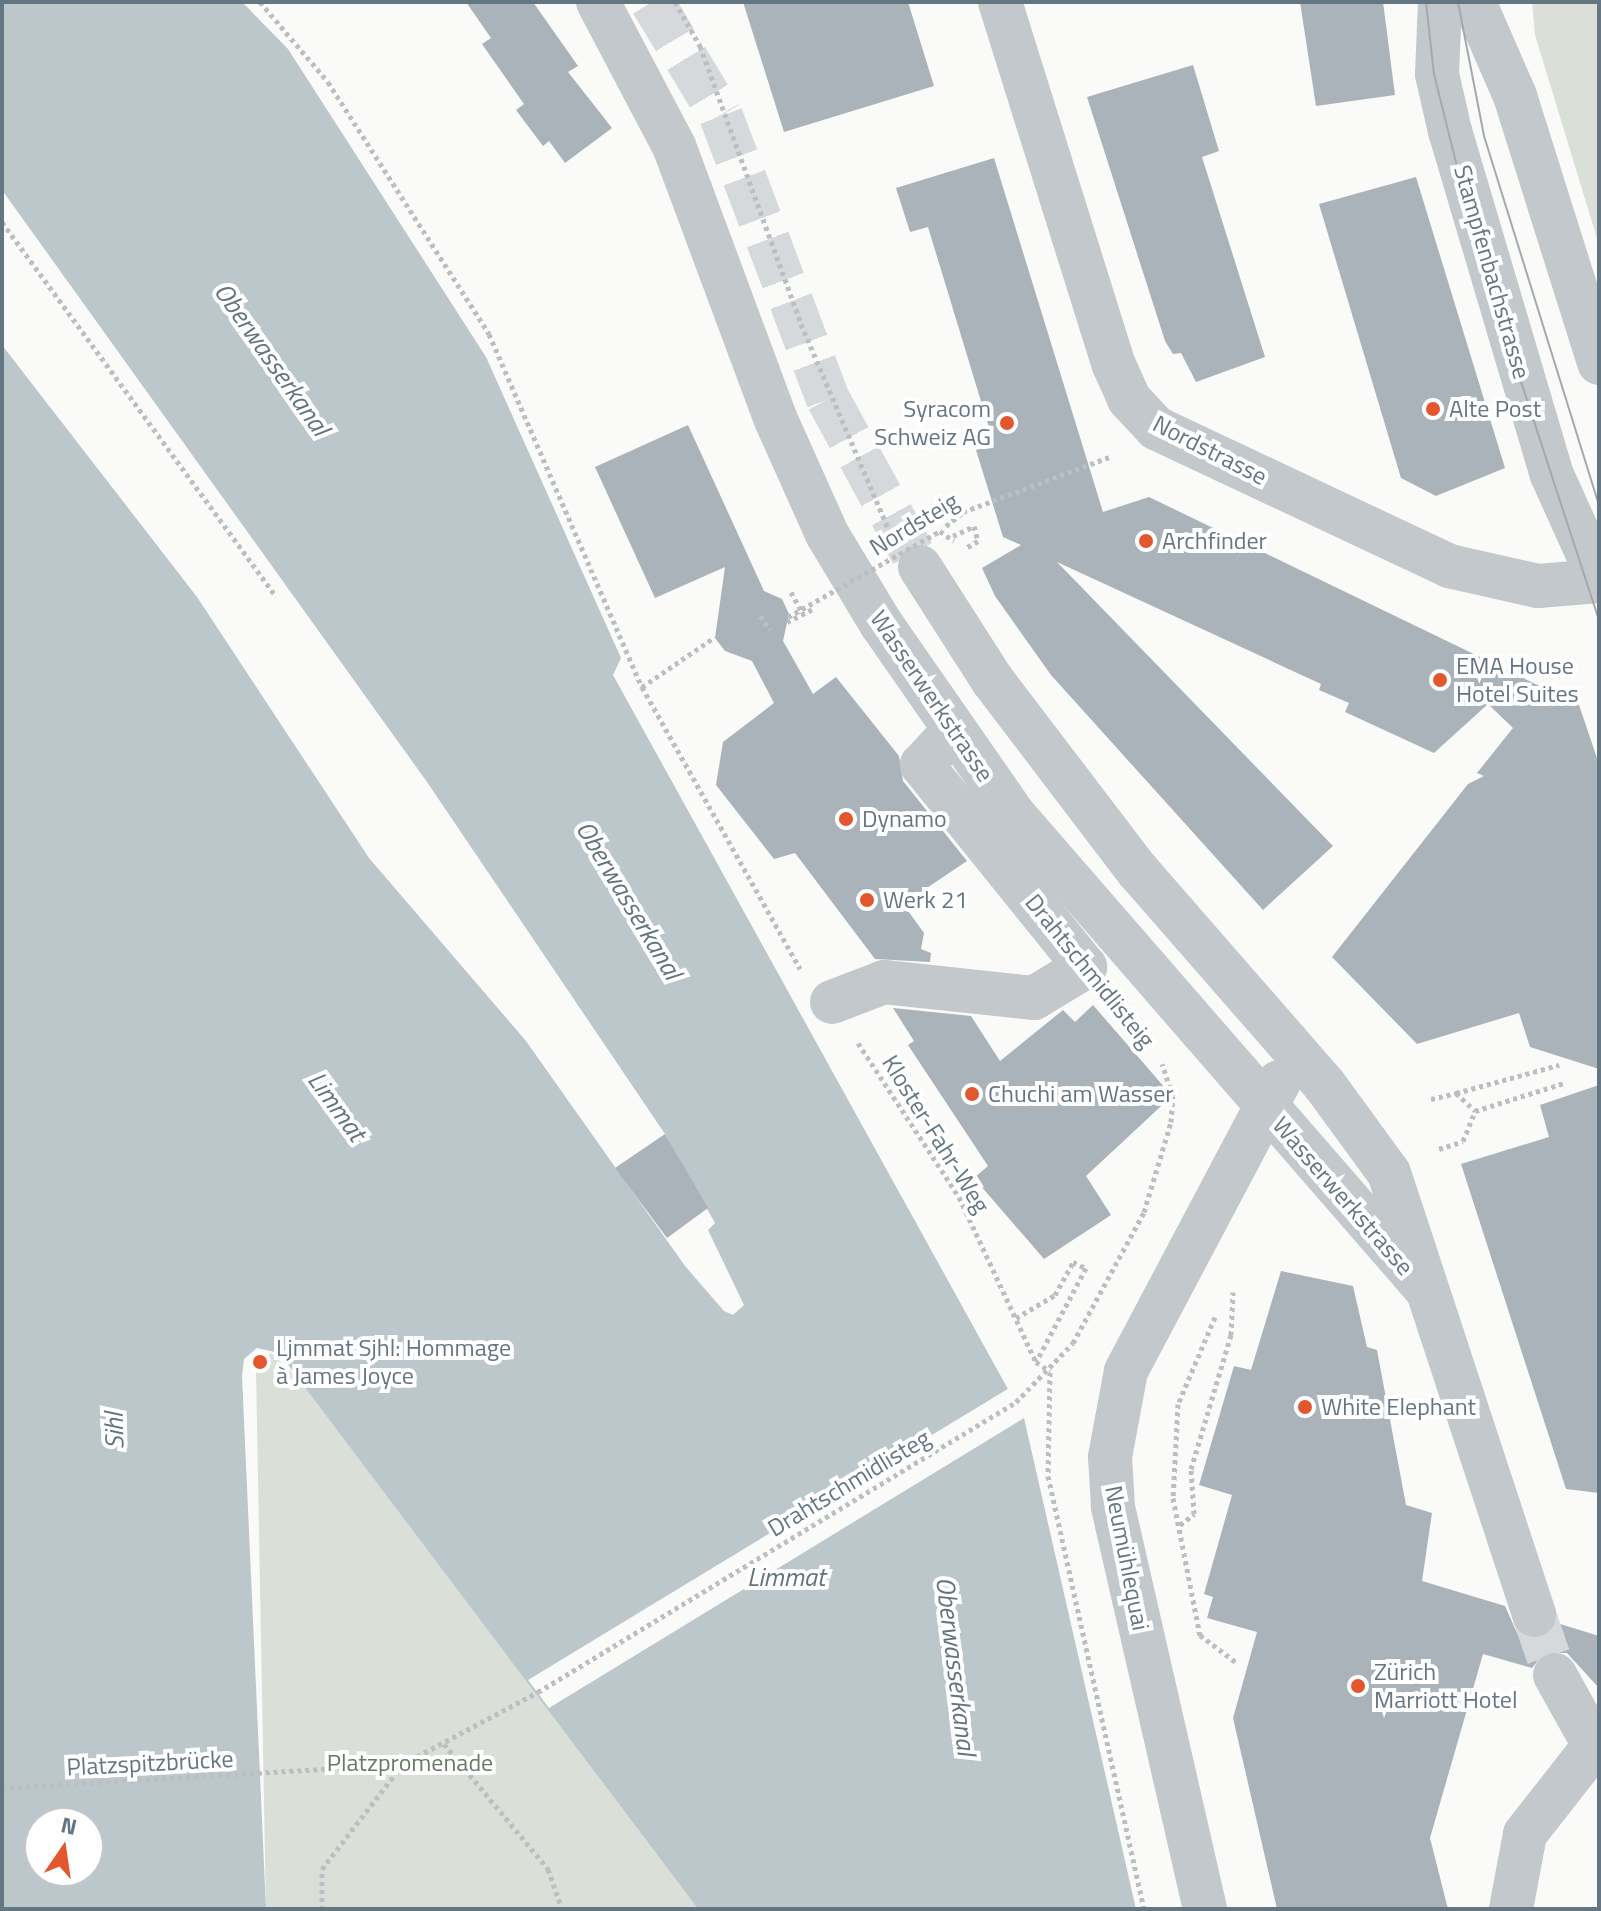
<!DOCTYPE html>
<html>
<head>
<meta charset="utf-8">
<style>
  body { margin:0 }
  #map { position:relative; width:1601px; height:1911px; overflow:hidden; background:#fafaf8; font-family:"Titillium Web",sans-serif }
  div>[style] { position:absolute }
  .green>* { inset:0; background:#dadfd7 }
  .water>* { inset:0; background:#bbc7cb }
  .pier>* { inset:0; background:#fafaf8 }
  .building>* { inset:0; background:#aab3b9 }
  .minor-tunnel>* { height:44px; margin-top:-22px; transform-origin:0; background:repeating-linear-gradient(90deg,#d5d9db 0 44px,transparent 0 66px) }
  .path>* { height:5px; margin-top:-2.5px; transform-origin:0; background:repeating-linear-gradient(90deg,#bbbfc2 0 4px,transparent 0 8px) }
  .minor>* { height:44px; margin:-22px; padding:0 22px; transform-origin:22px; border-radius:22px; background:#c3c8cc }
  .tram>* { height:2px; margin:-1px; padding:0 1px; transform-origin:1px; border-radius:1px; background:#a2aab0 }
  .path-bridge>* { height:5px; margin-top:-2.5px; transform-origin:0; background:repeating-linear-gradient(90deg,#bbbfc2 0 4px,transparent 0 8px) }
  .dots>* { width:22px; height:22px; translate:-50% -50%; box-sizing:border-box; border:4px solid #fff; border-radius:50% }
  span { translate:-50% -50%; white-space:nowrap; text-align:center; line-height:1.15; -webkit-text-stroke:8px #fff; paint-order:stroke }
  .street-label { font-size:24px; color:#657683 }
  .poi-label { font-size:24px; color:#657683 }
  .right { translate:-100% -50%; text-align:right }
  .left { translate:0 -50%; text-align:left }
  .park-label { font-size:24px; color:#687a64 }
  .water-label { font-size:26px; color:#60757c; font-style:italic }
  .frame { position:absolute; inset:0; border:4px solid #657683; pointer-events:none }
  .north { position:absolute; left:24px; top:1807px; width:80px; height:80px; box-sizing:border-box; background:#fff; border:2px solid #c1c8cd; border-radius:50%; rotate:13deg; font-size:22px; font-weight:700; line-height:32px; text-align:center; color:#657683 }
  .north::after { content:''; display:block; margin:auto; width:28px; height:36px; background:#e4572e; clip-path:polygon(50% 0,100% 100%,50% 72%,0 100%) }
</style>
</head>
<body>
<div id="map">
  <div class="green">
    <i style="clip-path:polygon(1532px 2px,1599px 2px,1599px 245px,1535px 35px)"></i>
    <i style="clip-path:polygon(271px 1353px,299px 1379px,698px 1909px,266px 1909px,256px 1369px)"></i>
  </div>
  <div class="water">
    <i style="clip-path:polygon(evenodd,2px 2px,242px 2px,288px 49px,486px 357px,621px 658px,613px 675px,1024px 1418px,1136px 1909px,698px 1909px,279px 1353px,257px 1348px,244px 1359px,242px 1376px,266px 1909px,2px 1909px,2px 345px,197px 597px,369px 858px,526px 1041px,685px 1266px,724px 1311px,733px 1315px,744px 1305px,708px 1230px,715px 1223px,665px 1134px,427px 782px,2px 190px,2px 2px,40px 1823px,88px 1823px,88px 1871px,40px 1871px,40px 1823px)"></i>
  </div>
  <div class="pier">
    <i style="clip-path:polygon(1011px 1387px,1024px 1418px,549px 1708px,528px 1680px)"></i>
  </div>
  <div class="building">
    <i style="clip-path:polygon(466px 2px,533px 2px,578px 66px,568px 72px,612px 128px,565px 163px,549px 141px,543px 146px,516px 110px,524px 104px,482px 44px,491px 38px)"></i>
    <i style="clip-path:polygon(743px 2px,908px 2px,934px 86px,784px 132px)"></i>
    <i style="clip-path:polygon(1300px 2px,1383px 2px,1395px 95px,1316px 106px)"></i>
    <i style="clip-path:polygon(1193px 65px,1219px 151px,1202px 157px,1265px 357px,1196px 382px,1181px 353px,1173px 354px,1165px 341px,1087px 97px)"></i>
    <i style="clip-path:polygon(994px 158px,1103px 512px,1149px 497px,1579px 705px,1599px 764px,1599px 1069px,1530px 1047px,1519px 1013px,1417px 1044px,1332px 957px,1468px 784px,1484px 776px,1477px 773px,1513px 728px,1488px 704px,1434px 753px,1345px 712px,1349px 703px,1319px 690px,1321px 684px,1057px 562px,1333px 846px,1263px 910px,1051px 675px,995px 596px,982px 568px,1021px 545px,1003px 537px,976px 450px,994px 444px,928px 227px,910px 232px,896px 188px)"></i>
    <i style="clip-path:polygon(1416px 177px,1505px 468px,1436px 496px,1401px 478px,1319px 204px)"></i>
    <i style="clip-path:polygon(688px 425px,764px 591px,782px 599px,789px 614px,783px 641px,813px 694px,836px 677px,899px 756px,903px 781px,967px 861px,903px 904px,924px 933px,921px 949px,931px 953px,930px 962px,875px 959px,795px 853px,774px 859px,716px 785px,723px 742px,774px 703px,752px 661px,725px 651px,715px 638px,725px 567px,655px 598px,595px 467px)"></i>
    <i style="clip-path:polygon(1093px 1005px,1172px 1096px,1086px 1176px,1111px 1215px,1044px 1259px,974px 1178px,988px 1166px,908px 1045px,914px 1041px,893px 1008px,971px 1016px,1000px 1061px,1063px 1010px,1075px 1022px)"></i>
    <i style="clip-path:polygon(1599px 1085px,1599px 1493px,1566px 1489px,1461px 1164px,1549px 1137px,1540px 1105px)"></i>
    <i style="clip-path:polygon(665px 1134px,708px 1208px,667px 1238px,615px 1168px)"></i>
    <i style="clip-path:polygon(1281px 1271px,1353px 1286px,1367px 1347px,1377px 1350px,1406px 1505px,1432px 1513px,1422px 1581px,1505px 1606px,1517px 1633px,1528px 1639px,1542px 1638px,1557px 1623px,1599px 1636px,1599px 1688px,1567px 1653px,1544px 1653px,1532px 1668px,1483px 1654px,1430px 1838px,1448px 1909px,1277px 1909px,1233px 1718px,1257px 1632px,1207px 1618px,1213px 1597px,1204px 1594px,1232px 1495px,1199px 1485px,1234px 1366px,1251px 1370px)"></i>
  </div>
  <div class="minor-tunnel">
    <i style="left:652px;top:2px;width:133px;rotate:58.8deg"></i>
    <i style="left:721px;top:116px;width:303px;rotate:69.3deg"></i>
    <i style="left:828px;top:399px;width:192px;rotate:61.3deg"></i>
    <i style="left:1534px;top:1615px;width:64px;rotate:70.7deg"></i>
  </div>
  <div class="path">
    <i style="left:260px;top:2px;width:105px;rotate:49.6deg"></i>
    <i style="left:328px;top:82px;width:299px;rotate:57.4deg"></i>
    <i style="left:489px;top:334px;width:385px;rotate:66.6deg"></i>
    <i style="left:642px;top:687px;width:323px;rotate:60.7deg"></i>
    <i style="left:675px;top:2px;width:51px;rotate:60.4deg"></i>
    <i style="left:700px;top:46px;width:296px;rotate:70deg"></i>
    <i style="left:801px;top:324px;width:224px;rotate:66.9deg"></i>
    <i style="left:2px;top:222px;width:464px;rotate:53.8deg"></i>
    <i style="left:946px;top:526px;width:22px;rotate:-39deg"></i>
    <i style="left:963px;top:512px;width:156px;rotate:-20.6deg"></i>
    <i style="left:953px;top:536px;width:23px;rotate:-25deg"></i>
    <i style="left:974px;top:526px;width:16px;rotate:75deg"></i>
    <i style="left:978px;top:541px;width:14px;rotate:150deg"></i>
    <i style="left:791px;top:592px;width:25px;rotate:61deg"></i>
    <i style="left:760px;top:616px;width:17px;rotate:54deg"></i>
    <i style="left:787px;top:622px;width:31px;rotate:-27deg"></i>
    <i style="left:642px;top:687px;width:88px;rotate:-34.4deg"></i>
    <i style="left:858px;top:1043px;width:184px;rotate:56.7deg"></i>
    <i style="left:959px;top:1197px;width:182px;rotate:65deg"></i>
    <i style="left:1036px;top:1362px;width:17px;rotate:33deg"></i>
    <i style="left:1456px;top:1093px;width:107px;rotate:-15.2deg"></i>
    <i style="left:1431px;top:1099px;width:26px;rotate:-13deg"></i>
    <i style="left:1456px;top:1093px;width:26px;rotate:43deg"></i>
    <i style="left:1475px;top:1111px;width:93px;rotate:-17.5deg"></i>
    <i style="left:1439px;top:1149px;width:25px;rotate:-18deg"></i>
    <i style="left:1463px;top:1141px;width:32px;rotate:-68deg"></i>
    <i style="left:1215px;top:1317px;width:95px;rotate:113deg"></i>
    <i style="left:1178px;top:1404px;width:94px;rotate:93deg"></i>
    <i style="left:1173px;top:1498px;width:140px;rotate:78.9deg"></i>
    <i style="left:1200px;top:1635px;width:46px;rotate:37.1deg"></i>
    <i style="left:1016px;top:1318px;width:45px;rotate:-30.5deg"></i>
    <i style="left:1055px;top:1295px;width:38px;rotate:-61deg"></i>
    <i style="left:1073px;top:1262px;width:14px;rotate:25deg"></i>
    <i style="left:1086px;top:1268px;width:106px;rotate:118deg"></i>
    <i style="left:1050px;top:1372px;width:104px;rotate:91.1deg"></i>
    <i style="left:1048px;top:1476px;width:444px;rotate:77.5deg"></i>
    <i style="left:1180px;top:1525px;width:18px;rotate:-38deg"></i>
    <i style="left:1194px;top:1514px;width:45px;rotate:-93.8deg"></i>
    <i style="left:1191px;top:1469px;width:140px;rotate:-73.4deg"></i>
    <i style="left:1231px;top:1335px;width:43px;rotate:-87.3deg"></i>
    <i style="left:444px;top:1744px;width:163px;rotate:50.2deg"></i>
    <i style="left:548px;top:1869px;width:42px;rotate:70.7deg"></i>
    <i style="left:2px;top:1788px;width:402px;rotate:-3.4deg"></i>
    <i style="left:403px;top:1764px;width:153px;rotate:-28.1deg"></i>
    <i style="left:538px;top:1692px;width:559px;rotate:-31.24deg"></i>
    <i style="left:1016px;top:1402px;width:82px;rotate:-46deg"></i>
    <i style="left:1073px;top:1343px;width:149px;rotate:-61.5deg"></i>
    <i style="left:1144px;top:1212px;width:94px;rotate:-73.3deg"></i>
    <i style="left:1171px;top:1122px;width:26px;rotate:-86deg"></i>
    <i style="left:1173px;top:1096px;width:34px;rotate:-109deg"></i>
    <i style="left:322px;top:1909px;width:40px;rotate:-90deg"></i>
    <i style="left:322px;top:1869px;width:131px;rotate:-52.4deg"></i>
  </div>
  <div class="minor">
    <i style="left:598px;top:2px;width:163px;rotate:62.2deg"></i>
    <i style="left:674px;top:146px;width:292px;rotate:69.6deg"></i>
    <i style="left:776px;top:420px;width:125px;rotate:65.9deg"></i>
    <i style="left:827px;top:534px;width:106px;rotate:58.9deg"></i>
    <i style="left:882px;top:625px;width:231px;rotate:55.2deg"></i>
    <i style="left:1014px;top:815px;width:628px;rotate:49deg"></i>
    <i style="left:1000px;top:2px;width:380px;rotate:72.6deg"></i>
    <i style="left:1114px;top:365px;width:37px;rotate:66deg"></i>
    <i style="left:1129px;top:399px;width:40px;rotate:47deg"></i>
    <i style="left:1156px;top:428px;width:324px;rotate:25.2deg"></i>
    <i style="left:1449px;top:566px;width:91px;rotate:12.7deg"></i>
    <i style="left:1538px;top:586px;width:61px;rotate:-4.7deg"></i>
    <i style="left:1440px;top:2px;width:72px;rotate:92.4deg"></i>
    <i style="left:1437px;top:74px;width:58px;rotate:77.2deg"></i>
    <i style="left:1450px;top:131px;width:359px;rotate:73.5deg"></i>
    <i style="left:1552px;top:475px;width:114px;rotate:65.7deg"></i>
    <i style="left:1474px;top:2px;width:103px;rotate:66.4deg"></i>
    <i style="left:1515px;top:96px;width:280px;rotate:72.5deg"></i>
    <i style="left:920px;top:567px;width:135px;rotate:57.4deg"></i>
    <i style="left:993px;top:681px;width:239px;rotate:52.7deg"></i>
    <i style="left:1138px;top:871px;width:283px;rotate:48.9deg"></i>
    <i style="left:1324px;top:1084px;width:110px;rotate:53.9deg"></i>
    <i style="left:1389px;top:1173px;width:465px;rotate:71.8deg"></i>
    <i style="left:832px;top:1002px;width:56px;rotate:-21deg"></i>
    <i style="left:884px;top:982px;width:151px;rotate:6.1deg"></i>
    <i style="left:1034px;top:998px;width:60px;rotate:-31.3deg"></i>
    <i style="left:1085px;top:967px;width:260px;rotate:-128.9deg"></i>
    <i style="left:922px;top:765px;width:45px;rotate:-47.7deg"></i>
    <i style="left:1555px;top:1675px;width:90px;rotate:60.9deg"></i>
    <i style="left:1205px;top:1909px;width:413px;rotate:-102.9deg"></i>
    <i style="left:1113px;top:1506px;width:49px;rotate:-93.5deg"></i>
    <i style="left:1110px;top:1457px;width:87px;rotate:-79.5deg"></i>
    <i style="left:1126px;top:1371px;width:327px;rotate:-62.1deg"></i>
    <i style="left:1511px;top:1909px;width:76px;rotate:-79.4deg"></i>
    <i style="left:1525px;top:1834px;width:112px;rotate:-51.9deg"></i>
  </div>
  <div class="tram">
    <i style="left:1426px;top:2px;width:72px;rotate:83.7deg"></i>
    <i style="left:1434px;top:74px;width:178px;rotate:76deg"></i>
    <i style="left:1477px;top:247px;width:393px;rotate:71.9deg"></i>
    <i style="left:1458px;top:2px;width:136px;rotate:79deg"></i>
    <i style="left:1484px;top:136px;width:387px;rotate:72.7deg"></i>
  </div>
  <div class="path-bridge">
    <i style="left:788px;top:617px;width:175px;rotate:-29.5deg"></i>
    <i style="left:940px;top:531px;width:17px;rotate:36deg"></i>
  </div>
  <div class="dots">
    <i style="left:1433px;top:409px;background:#e4572e"></i>
    <i style="left:1007px;top:423px;background:#e4572e"></i>
    <i style="left:1146px;top:541px;background:#e4572e"></i>
    <i style="left:1440px;top:680px;background:#e4572e"></i>
    <i style="left:846px;top:819px;background:#e4572e"></i>
    <i style="left:867px;top:900px;background:#e4572e"></i>
    <i style="left:972px;top:1094px;background:#e4572e"></i>
    <i style="left:260px;top:1362px;background:#e4572e"></i>
    <i style="left:1305px;top:1407px;background:#e4572e"></i>
    <i style="left:1358px;top:1686px;background:#e4572e"></i>
  </div>
  <div class="street-label">
    <span style="left:1492px;top:272px;rotate:74deg">Stampfenbachstrasse</span>
    <span style="left:1210px;top:450px;rotate:27deg">Nordstrasse</span>
    <span style="left:914px;top:524px;rotate:-31deg">Nordsteig</span>
    <span style="left:932px;top:696px;rotate:56deg">Wasserwerkstrasse</span>
    <span style="left:1090px;top:971px;rotate:51deg">Drahtschmidlisteig</span>
    <span style="left:936px;top:1134px;rotate:58deg">Kloster-Fahr-Weg</span>
    <span style="left:1343px;top:1196px;rotate:49deg">Wasserwerkstrasse</span>
    <span style="left:849px;top:1483px;rotate:-31deg">Drahtschmidlisteg</span>
    <span style="left:1127px;top:1558px;rotate:79deg">Neumühlequai</span>
    <span style="left:150px;top:1763px;rotate:-3deg">Platzspitzbrücke</span>
  </div>
  <div class="poi-label">
    <span class="right" style="left:991px;top:423px">Syracom<br>Schweiz AG</span>
    <span class="left" style="left:1449px;top:409px">Alte Post</span>
    <span class="left" style="left:1162px;top:541px">Archfinder</span>
    <span class="left" style="left:1456px;top:680px">EMA House<br>Hotel Suites</span>
    <span class="left" style="left:862px;top:819px">Dynamo</span>
    <span class="left" style="left:883px;top:900px">Werk 21</span>
    <span class="left" style="left:988px;top:1094px">Chuchi am Wasser</span>
    <span class="left" style="left:276px;top:1362px">Ljmmat Sjhl: Hommage<br>à James Joyce</span>
    <span class="left" style="left:1321px;top:1407px">White Elephant</span>
    <span class="left" style="left:1374px;top:1686px">Zürich<br>Marriott Hotel</span>
  </div>
  <div class="park-label">
    <span style="left:410px;top:1763px">Platzpromenade</span>
  </div>
  <div class="water-label">
    <span style="left:272px;top:359px;rotate:55deg">Oberwasserkanal</span>
    <span style="left:629px;top:900px;rotate:59deg">Oberwasserkanal</span>
    <span style="left:337px;top:1106px;rotate:54deg">Limmat</span>
    <span style="left:114px;top:1431px;rotate:-91deg">Sihl</span>
    <span style="left:786px;top:1577px">Limmat</span>
    <span style="left:956px;top:1666px;rotate:83deg">Oberwasserkanal</span>
  </div>
  <div class="frame"></div>
  <div class="north">N</div>
</div>
</body>
</html>
